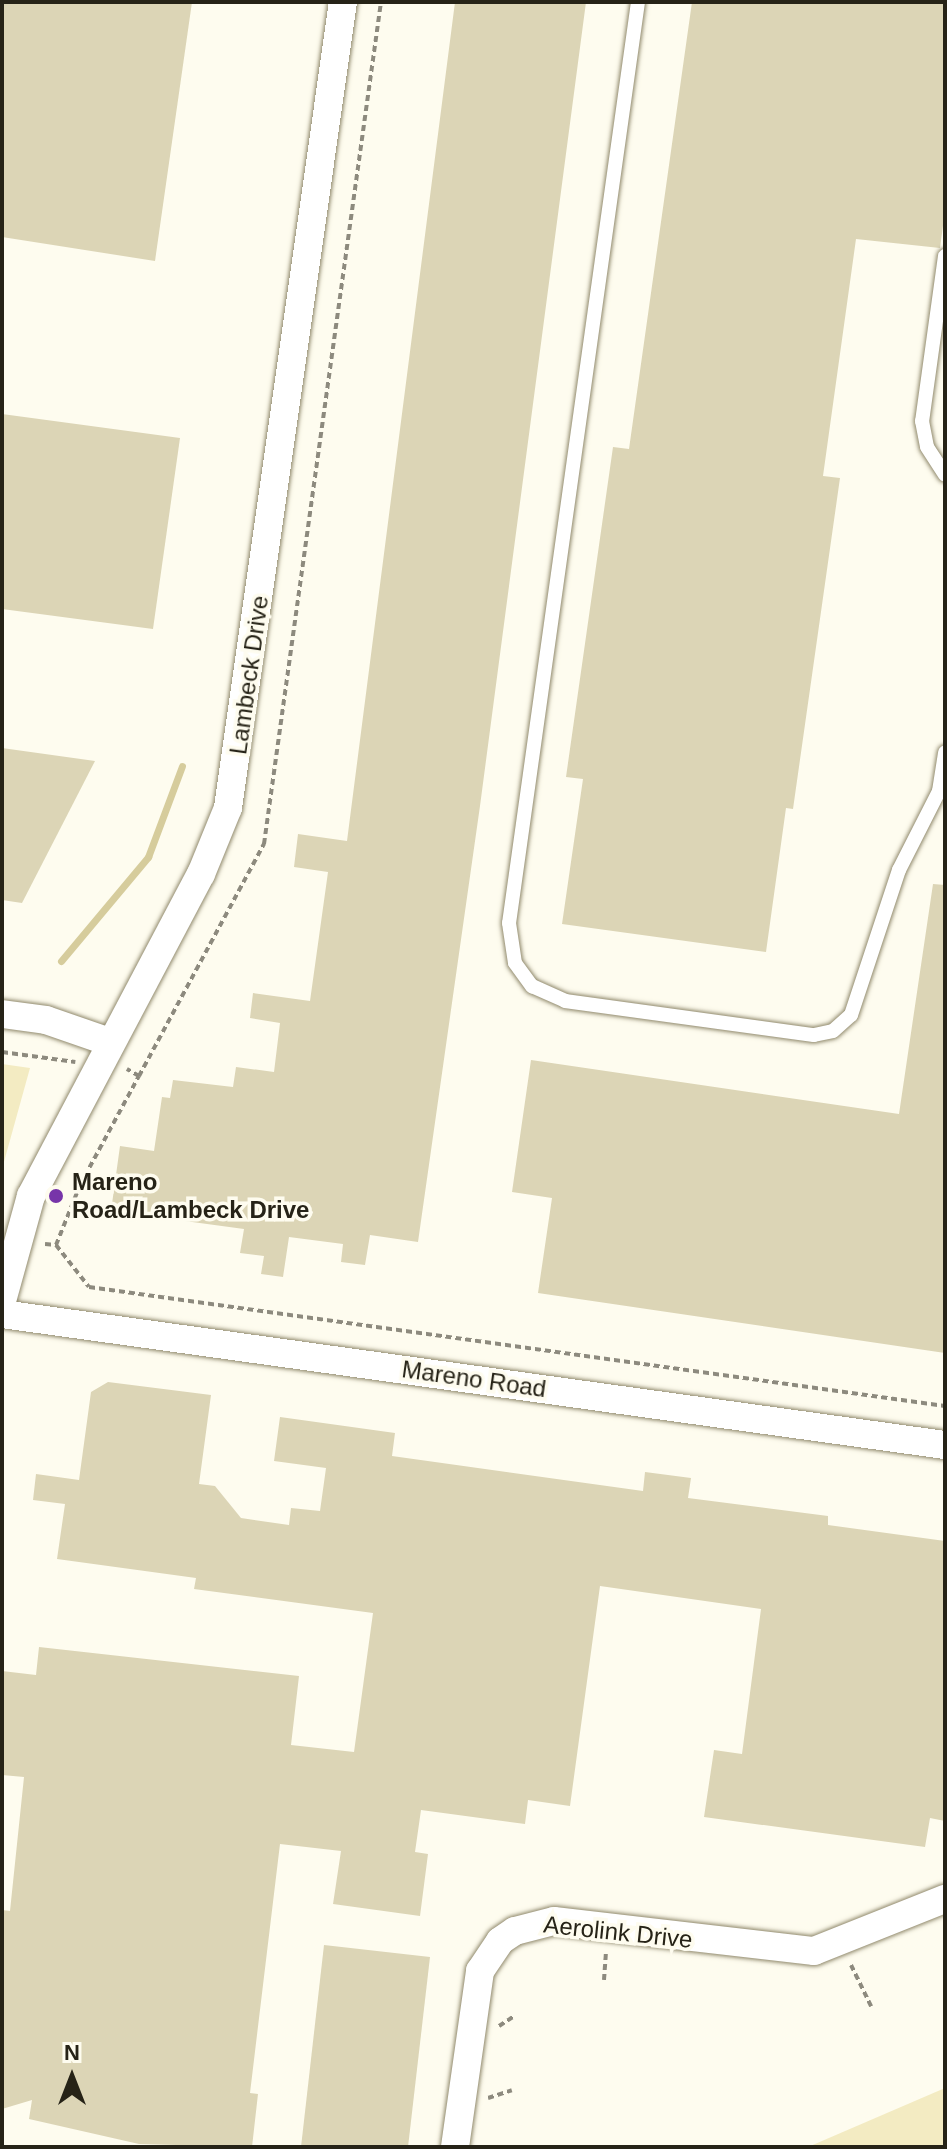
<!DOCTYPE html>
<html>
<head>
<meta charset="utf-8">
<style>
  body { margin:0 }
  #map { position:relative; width:947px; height:2149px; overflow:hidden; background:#fefcef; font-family:Arial,sans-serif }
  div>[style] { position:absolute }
  .green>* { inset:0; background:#f3ebc2 }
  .stream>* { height:7px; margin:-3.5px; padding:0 3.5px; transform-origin:3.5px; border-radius:3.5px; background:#d6cc9c }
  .building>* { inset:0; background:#dcd5b6 }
  .path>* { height:4px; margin-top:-2px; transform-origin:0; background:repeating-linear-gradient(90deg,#8d8a7e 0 6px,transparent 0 10px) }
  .roads { filter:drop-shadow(0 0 2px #918a6d) drop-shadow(0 0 2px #918a6d) }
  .service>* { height:14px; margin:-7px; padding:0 7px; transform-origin:7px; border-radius:7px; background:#fff }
  .minor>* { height:28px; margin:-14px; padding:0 14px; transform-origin:14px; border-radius:14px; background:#fff }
  .dots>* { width:22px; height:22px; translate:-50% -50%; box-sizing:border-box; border:4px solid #fefcef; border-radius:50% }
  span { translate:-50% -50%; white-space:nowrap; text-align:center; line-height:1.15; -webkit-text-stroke:7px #fefcef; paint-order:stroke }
  .street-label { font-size:24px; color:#262317 }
  .poi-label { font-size:24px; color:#262317; font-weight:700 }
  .left { translate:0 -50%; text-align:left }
  .frame { position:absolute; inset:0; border:4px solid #262317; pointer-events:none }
  .north { position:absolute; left:32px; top:2037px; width:80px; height:80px; -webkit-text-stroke:6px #fefcef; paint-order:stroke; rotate:0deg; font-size:22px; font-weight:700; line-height:32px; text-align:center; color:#262317 }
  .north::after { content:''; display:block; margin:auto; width:28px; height:36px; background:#262317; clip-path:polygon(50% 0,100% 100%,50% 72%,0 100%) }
</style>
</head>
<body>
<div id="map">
  <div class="green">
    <i style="clip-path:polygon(2px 1064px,30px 1068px,2px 1169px)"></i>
    <i style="clip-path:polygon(945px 2088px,945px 2147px,808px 2147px)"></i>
  </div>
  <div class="stream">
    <i style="left:61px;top:961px;width:136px;rotate:-50.1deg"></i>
    <i style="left:148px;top:857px;width:97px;rotate:-69.5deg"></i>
  </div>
  <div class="building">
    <i style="clip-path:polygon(2px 2px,192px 2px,155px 261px,2px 237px)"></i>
    <i style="clip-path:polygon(455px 2px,586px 2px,480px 806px,418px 1242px,370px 1235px,365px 1265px,341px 1262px,343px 1244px,289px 1237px,283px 1277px,261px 1274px,264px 1256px,240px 1253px,244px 1229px,111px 1211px,120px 1146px,154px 1151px,162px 1097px,170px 1098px,173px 1080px,233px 1087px,236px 1067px,274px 1072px,280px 1023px,250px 1018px,253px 993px,310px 1001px,328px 872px,294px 867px,298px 834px,347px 841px)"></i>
    <i style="clip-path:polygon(692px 2px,945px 2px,945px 211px,940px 248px,856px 239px,823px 476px,840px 478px,793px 809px,786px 808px,766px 952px,562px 924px,583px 779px,566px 777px,613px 447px,629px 449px)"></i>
    <i style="clip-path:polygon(2px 414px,180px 438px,153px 629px,2px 609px)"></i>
    <i style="clip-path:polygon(2px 748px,95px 761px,22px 903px,2px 900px)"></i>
    <i style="clip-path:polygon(933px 884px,945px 885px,945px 1353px,538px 1293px,552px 1198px,512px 1192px,531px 1060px,899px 1114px)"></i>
    <i style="clip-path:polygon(108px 1382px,211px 1395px,199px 1484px,215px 1486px,241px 1518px,289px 1525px,291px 1508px,320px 1511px,326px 1468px,274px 1461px,280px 1417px,395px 1433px,392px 1456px,643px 1491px,645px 1472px,691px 1478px,688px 1498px,828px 1516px,828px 1525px,945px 1541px,945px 1821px,930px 1818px,925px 1847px,704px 1817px,714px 1750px,742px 1754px,761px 1609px,600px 1586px,570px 1806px,528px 1800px,525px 1824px,421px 1810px,415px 1852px,428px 1854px,420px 1916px,333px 1904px,341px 1851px,280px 1844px,250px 2093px,258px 2094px,252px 2147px,139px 2144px,29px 2119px,32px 2100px,2px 2109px,2px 1910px,10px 1911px,24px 1777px,2px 1775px,2px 1671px,36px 1675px,39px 1647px,299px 1676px,291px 1745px,354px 1752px,373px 1613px,194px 1589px,196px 1578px,57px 1559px,65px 1504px,33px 1500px,36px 1474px,79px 1480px,91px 1392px)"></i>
    <i style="clip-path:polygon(324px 1945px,430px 1957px,408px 2147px,301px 2147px)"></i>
  </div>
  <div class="path">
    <i style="left:2px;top:1052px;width:74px;rotate:7.8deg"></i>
    <i style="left:139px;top:1076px;width:264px;rotate:-61.7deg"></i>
    <i style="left:264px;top:844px;width:850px;rotate:-82.09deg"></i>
    <i style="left:45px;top:1244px;width:11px;rotate:5deg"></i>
    <i style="left:56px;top:1245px;width:53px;rotate:51.8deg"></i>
    <i style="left:89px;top:1287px;width:864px;rotate:7.91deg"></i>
    <i style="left:56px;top:1245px;width:65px;rotate:-68.2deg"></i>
    <i style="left:80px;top:1185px;width:124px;rotate:-61.6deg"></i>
    <i style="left:139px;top:1076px;width:14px;rotate:-150deg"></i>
    <i style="left:851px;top:1965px;width:46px;rotate:64deg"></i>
    <i style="left:604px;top:1980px;width:27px;rotate:-86deg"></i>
    <i style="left:499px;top:2026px;width:17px;rotate:-33deg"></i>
    <i style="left:488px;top:2098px;width:25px;rotate:-18deg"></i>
  </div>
  <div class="roads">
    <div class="service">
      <i style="left:638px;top:2px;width:930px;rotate:97.97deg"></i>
      <i style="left:509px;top:923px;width:40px;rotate:81.5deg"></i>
      <i style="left:515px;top:963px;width:29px;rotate:54deg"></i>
      <i style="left:532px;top:986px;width:36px;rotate:24deg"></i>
      <i style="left:565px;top:1001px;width:251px;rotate:7.8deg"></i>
      <i style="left:814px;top:1035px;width:19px;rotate:-12deg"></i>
      <i style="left:833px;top:1031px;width:24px;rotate:-42deg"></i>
      <i style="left:851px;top:1015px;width:153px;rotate:-71.7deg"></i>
      <i style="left:899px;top:870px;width:89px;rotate:-63.1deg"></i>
      <i style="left:939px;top:791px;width:39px;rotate:-81deg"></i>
      <i style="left:945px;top:256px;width:167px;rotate:97.9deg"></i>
      <i style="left:922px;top:421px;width:26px;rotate:79deg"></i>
      <i style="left:927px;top:447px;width:33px;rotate:57deg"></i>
    </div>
    <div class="minor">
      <i style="left:2px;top:1014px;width:44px;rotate:7.8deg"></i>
      <i style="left:46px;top:1020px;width:68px;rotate:19deg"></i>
      <i style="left:2px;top:1301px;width:109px;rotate:-74.6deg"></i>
      <i style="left:31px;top:1196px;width:364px;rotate:-62.2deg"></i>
      <i style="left:201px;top:874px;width:71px;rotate:-67.8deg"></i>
      <i style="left:228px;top:808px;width:814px;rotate:-81.88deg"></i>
      <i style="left:2px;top:1314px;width:952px;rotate:7.91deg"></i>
      <i style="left:455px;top:2147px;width:178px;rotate:-81.9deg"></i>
      <i style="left:480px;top:1971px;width:36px;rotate:-56deg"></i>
      <i style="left:500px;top:1941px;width:18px;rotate:-34deg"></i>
      <i style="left:515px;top:1931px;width:40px;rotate:-14.4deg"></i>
      <i style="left:554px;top:1921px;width:262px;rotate:6.6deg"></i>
      <i style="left:814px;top:1951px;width:141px;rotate:-21.7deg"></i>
    </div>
  </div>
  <div class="dots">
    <i style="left:56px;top:1196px;background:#7735a9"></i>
  </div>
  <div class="street-label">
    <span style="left:249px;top:675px;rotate:-82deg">Lambeck Drive</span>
    <span style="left:474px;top:1379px;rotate:8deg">Mareno Road</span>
    <span style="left:618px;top:1932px;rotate:6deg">Aerolink Drive</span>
  </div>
  <div class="poi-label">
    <span class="left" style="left:72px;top:1196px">Mareno<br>Road/Lambeck Drive</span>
  </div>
  <div class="frame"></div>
  <div class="north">N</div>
</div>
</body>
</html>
